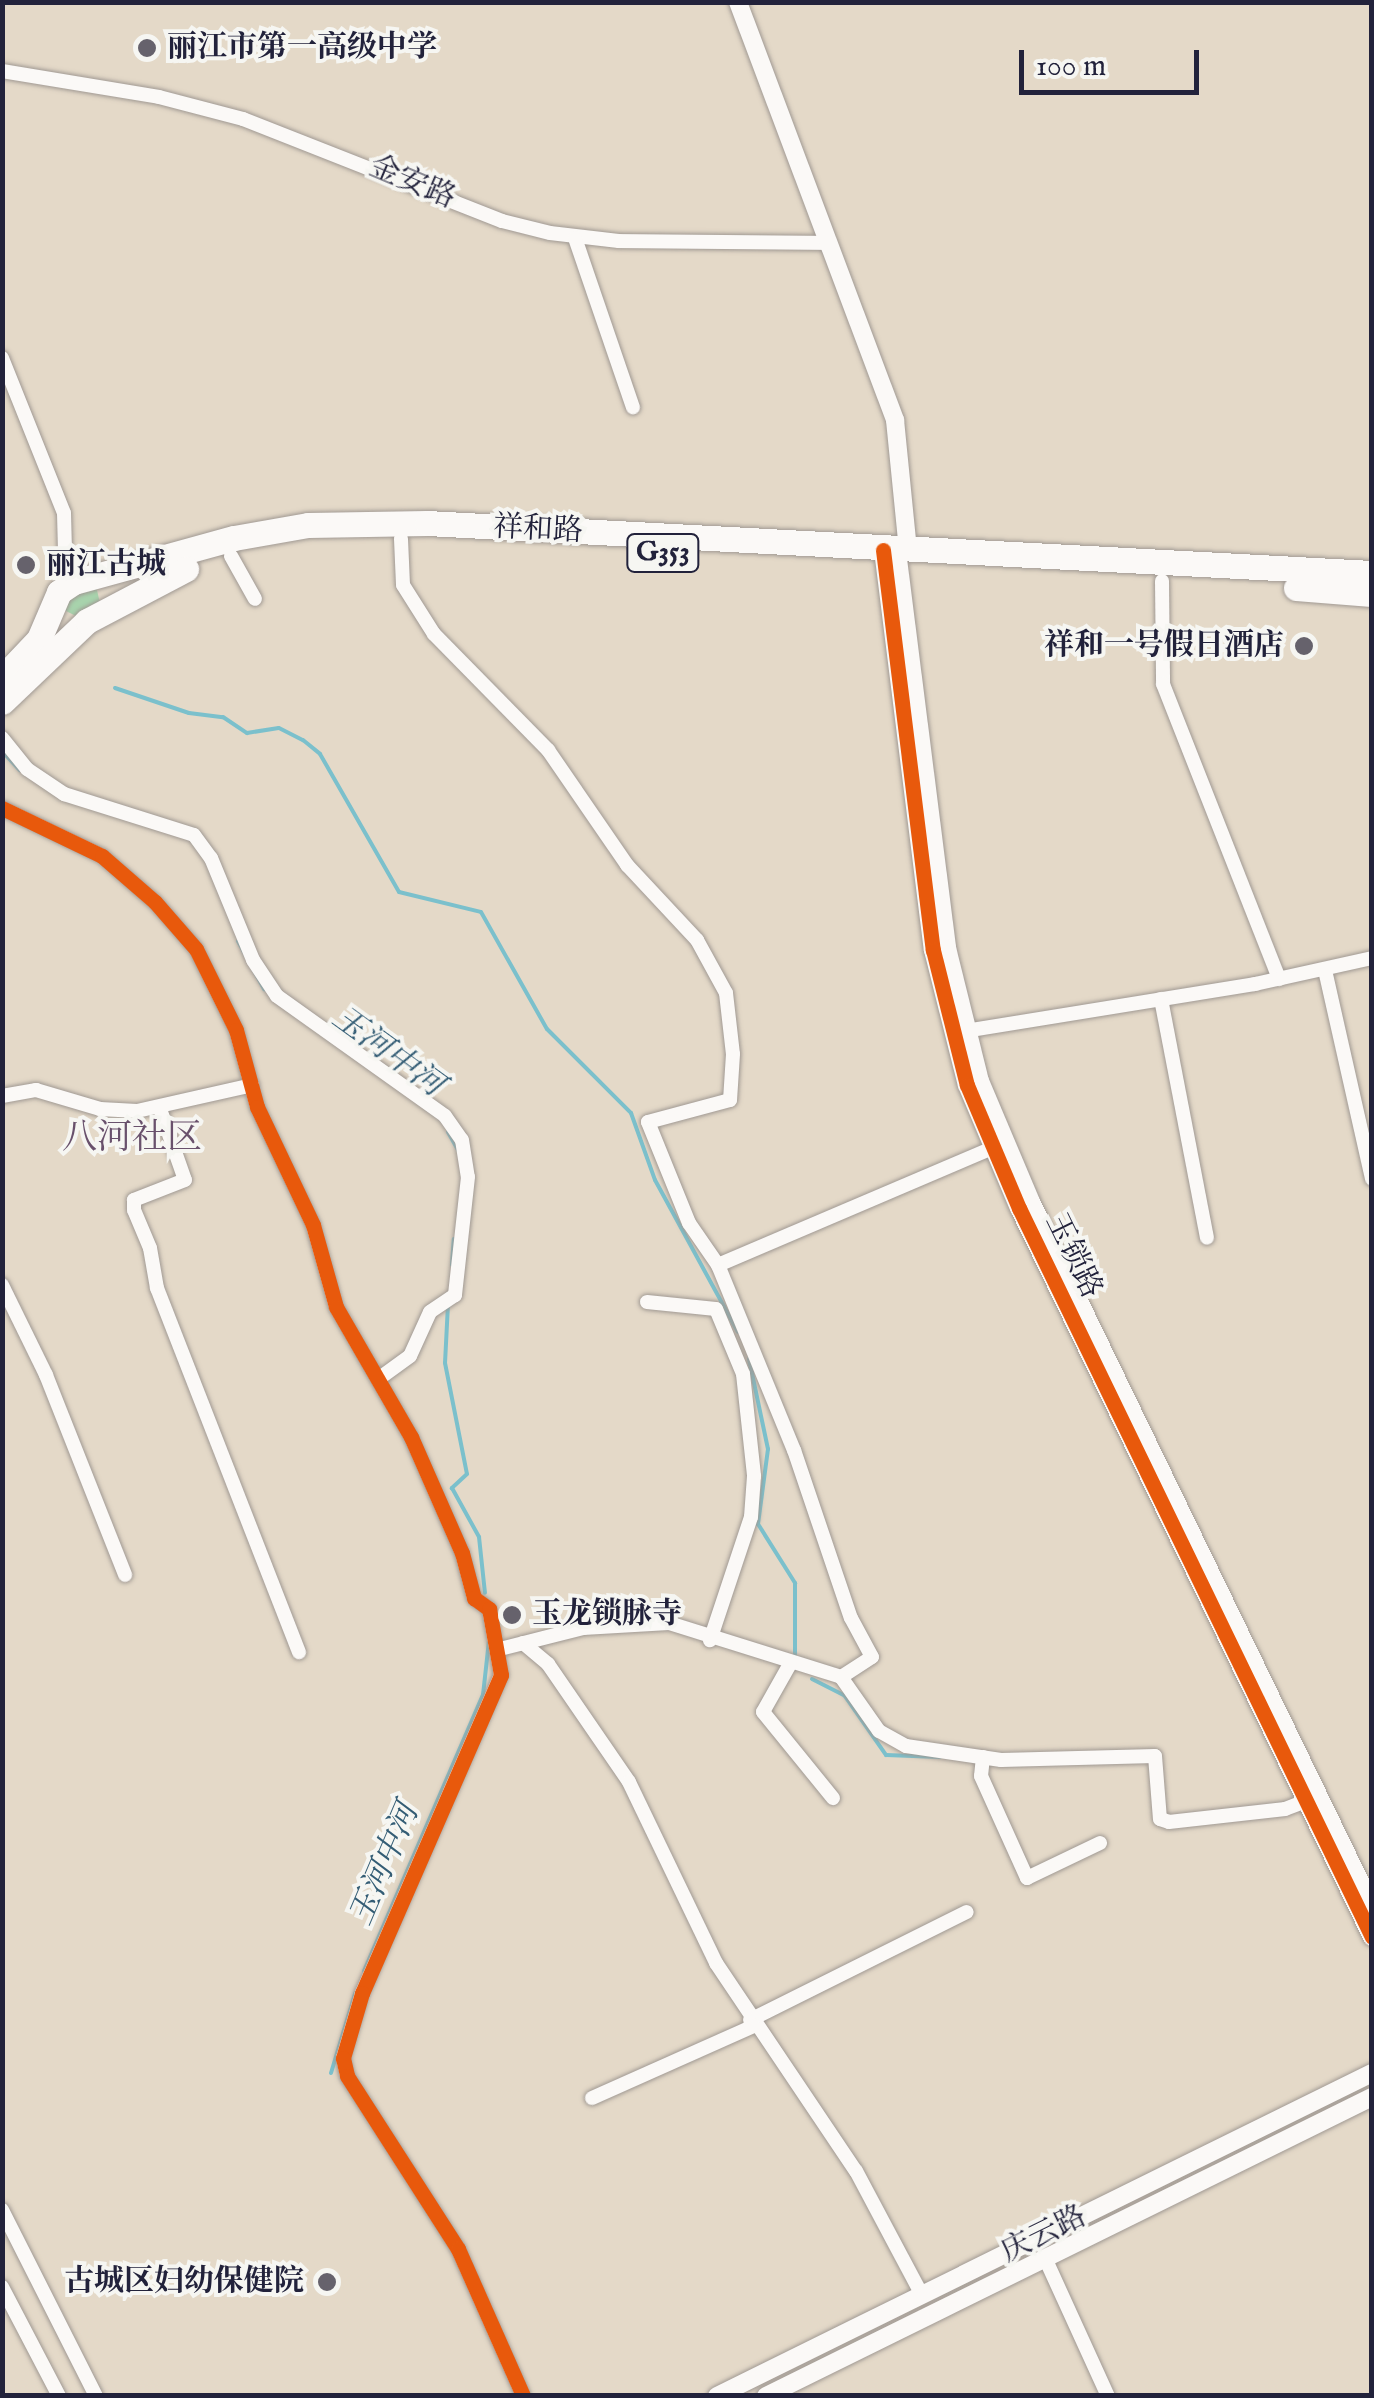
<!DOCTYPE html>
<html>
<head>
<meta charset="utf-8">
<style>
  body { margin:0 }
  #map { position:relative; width:1374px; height:2398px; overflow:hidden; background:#e4d9c8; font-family:"IM FELL English","Noto Serif SC",serif }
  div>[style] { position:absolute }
  .green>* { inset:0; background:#a8d4ad }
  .stream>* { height:4px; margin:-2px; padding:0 2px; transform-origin:2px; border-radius:2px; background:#7bc0cc }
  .roads { filter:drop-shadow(0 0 2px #a09993) drop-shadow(0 0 2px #a09993) }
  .street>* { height:14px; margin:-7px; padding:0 7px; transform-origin:7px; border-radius:7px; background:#fbf9f7 }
  .secondary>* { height:18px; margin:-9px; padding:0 9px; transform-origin:9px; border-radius:9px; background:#fbf9f7 }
  .highway>* { height:25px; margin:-12.5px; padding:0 12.5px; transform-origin:12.5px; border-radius:12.5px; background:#fbf9f7 }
  .cycleway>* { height:15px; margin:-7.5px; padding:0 7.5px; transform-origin:7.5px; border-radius:7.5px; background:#e8590c }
  .dots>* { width:28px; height:28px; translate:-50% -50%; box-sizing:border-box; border:5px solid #f6f6f2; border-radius:50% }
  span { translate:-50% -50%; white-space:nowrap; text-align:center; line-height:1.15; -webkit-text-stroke:8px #f6f6f2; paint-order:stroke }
  .shield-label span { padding:2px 8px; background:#f6f6f2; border:2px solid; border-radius:8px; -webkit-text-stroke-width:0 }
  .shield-label { font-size:28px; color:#22223b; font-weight:700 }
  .poi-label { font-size:30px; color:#22223b; font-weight:700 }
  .left { translate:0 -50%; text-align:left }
  .right { translate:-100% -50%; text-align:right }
  .street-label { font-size:30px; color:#22223b }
  .water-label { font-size:32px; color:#345d75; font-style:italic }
  .quarter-label { font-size:35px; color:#69516c }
  .frame { position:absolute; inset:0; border:5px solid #22223b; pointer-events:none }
  .scale { position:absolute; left:1019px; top:50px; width:180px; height:45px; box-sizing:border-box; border:5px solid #22223b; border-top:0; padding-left:12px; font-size:30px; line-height:35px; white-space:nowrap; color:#22223b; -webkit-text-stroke:8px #f6f6f2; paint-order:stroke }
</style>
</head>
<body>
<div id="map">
  <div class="green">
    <i style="clip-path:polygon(96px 586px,100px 603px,78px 617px,62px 609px,63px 596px)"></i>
  </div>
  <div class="stream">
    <i style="left:115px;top:688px;width:78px;rotate:18.7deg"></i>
    <i style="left:189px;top:713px;width:34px;rotate:7deg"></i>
    <i style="left:223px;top:717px;width:29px;rotate:34deg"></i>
    <i style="left:247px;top:733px;width:32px;rotate:-9deg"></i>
    <i style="left:279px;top:728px;width:27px;rotate:27deg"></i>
    <i style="left:303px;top:740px;width:22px;rotate:39deg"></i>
    <i style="left:320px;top:754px;width:159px;rotate:60.2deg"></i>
    <i style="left:399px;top:892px;width:84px;rotate:13.7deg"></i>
    <i style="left:481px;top:912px;width:134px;rotate:60.6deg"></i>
    <i style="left:547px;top:1029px;width:119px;rotate:45deg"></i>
    <i style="left:631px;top:1113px;width:71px;rotate:70.3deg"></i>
    <i style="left:655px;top:1180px;width:173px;rotate:61.4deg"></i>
    <i style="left:2px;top:751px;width:26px;rotate:47deg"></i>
    <i style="left:238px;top:941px;width:55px;rotate:61.6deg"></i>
    <i style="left:448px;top:1132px;width:21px;rotate:61deg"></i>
    <i style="left:452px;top:1265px;width:26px;rotate:-86deg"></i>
    <i style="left:448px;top:1304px;width:59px;rotate:92.9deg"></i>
    <i style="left:445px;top:1363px;width:113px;rotate:78.8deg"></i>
    <i style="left:467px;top:1474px;width:21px;rotate:137deg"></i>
    <i style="left:452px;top:1488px;width:56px;rotate:61.1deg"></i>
    <i style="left:479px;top:1537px;width:56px;rotate:83.9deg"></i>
    <i style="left:749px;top:1359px;width:92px;rotate:78.1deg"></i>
    <i style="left:768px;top:1449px;width:76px;rotate:97.6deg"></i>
    <i style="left:758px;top:1524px;width:70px;rotate:57.9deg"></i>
    <i style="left:795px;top:1583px;width:74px;rotate:90deg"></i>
    <i style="left:812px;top:1679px;width:37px;rotate:27deg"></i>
    <i style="left:845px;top:1696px;width:72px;rotate:55.2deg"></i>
    <i style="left:886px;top:1755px;width:54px;rotate:2.1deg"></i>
    <i style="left:364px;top:1971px;width:301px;rotate:-66.7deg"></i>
    <i style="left:483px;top:1695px;width:54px;rotate:-83.7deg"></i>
    <i style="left:331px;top:2073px;width:83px;rotate:-73.1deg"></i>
  </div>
  <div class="roads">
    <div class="street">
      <i style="left:2px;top:71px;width:159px;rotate:9.4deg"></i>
      <i style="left:159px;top:97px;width:87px;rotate:14.7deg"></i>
      <i style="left:243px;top:119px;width:278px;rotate:21.5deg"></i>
      <i style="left:502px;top:221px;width:49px;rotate:14deg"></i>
      <i style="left:550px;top:233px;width:69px;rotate:6.6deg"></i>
      <i style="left:619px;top:241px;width:210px;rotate:0.5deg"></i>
      <i style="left:575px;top:238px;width:179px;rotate:71.1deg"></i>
      <i style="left:2px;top:358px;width:167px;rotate:68.2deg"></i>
      <i style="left:64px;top:513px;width:74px;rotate:88.5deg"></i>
      <i style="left:401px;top:539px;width:46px;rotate:87.5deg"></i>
      <i style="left:403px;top:585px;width:58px;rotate:57.7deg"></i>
      <i style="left:434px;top:634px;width:163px;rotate:45.5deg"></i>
      <i style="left:548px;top:750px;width:140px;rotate:55.5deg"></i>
      <i style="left:627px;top:865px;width:103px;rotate:47deg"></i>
      <i style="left:697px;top:940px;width:60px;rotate:61.3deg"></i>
      <i style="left:726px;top:993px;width:61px;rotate:83.5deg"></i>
      <i style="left:733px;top:1054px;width:46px;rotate:93.7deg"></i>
      <i style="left:730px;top:1100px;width:85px;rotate:165deg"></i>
      <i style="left:648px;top:1122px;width:109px;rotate:67.9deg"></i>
      <i style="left:689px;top:1223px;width:51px;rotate:55.4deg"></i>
      <i style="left:718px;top:1265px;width:200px;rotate:67.7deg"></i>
      <i style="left:794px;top:1450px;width:177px;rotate:71.3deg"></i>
      <i style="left:851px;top:1618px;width:44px;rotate:61.7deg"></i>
      <i style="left:872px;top:1657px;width:37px;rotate:147deg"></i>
      <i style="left:231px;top:556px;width:49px;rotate:60.8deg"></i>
      <i style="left:1162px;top:581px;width:103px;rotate:89.4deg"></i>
      <i style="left:1163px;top:684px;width:317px;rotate:68.5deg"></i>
      <i style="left:2px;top:738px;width:40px;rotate:51deg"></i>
      <i style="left:27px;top:769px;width:45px;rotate:34deg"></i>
      <i style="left:64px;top:794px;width:136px;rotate:17.5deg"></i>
      <i style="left:194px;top:835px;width:29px;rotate:54deg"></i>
      <i style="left:211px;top:858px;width:110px;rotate:67.6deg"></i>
      <i style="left:253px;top:960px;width:43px;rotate:56.3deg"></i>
      <i style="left:277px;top:996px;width:206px;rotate:35.5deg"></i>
      <i style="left:445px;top:1116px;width:29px;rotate:55deg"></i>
      <i style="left:462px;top:1140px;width:37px;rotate:81deg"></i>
      <i style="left:468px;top:1177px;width:119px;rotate:96.3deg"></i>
      <i style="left:455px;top:1295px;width:30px;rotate:146deg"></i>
      <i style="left:430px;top:1312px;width:48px;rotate:114.4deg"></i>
      <i style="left:410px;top:1356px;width:37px;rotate:144deg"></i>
      <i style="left:2px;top:808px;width:111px;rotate:25.6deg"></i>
      <i style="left:102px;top:856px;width:70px;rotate:41deg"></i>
      <i style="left:155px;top:902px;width:62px;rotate:48.9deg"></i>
      <i style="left:196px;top:949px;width:90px;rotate:63.7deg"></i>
      <i style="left:236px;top:1030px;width:80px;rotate:74.7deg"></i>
      <i style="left:257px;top:1107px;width:131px;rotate:64.6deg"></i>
      <i style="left:313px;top:1225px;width:85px;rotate:74.3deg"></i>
      <i style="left:336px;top:1307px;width:150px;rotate:60deg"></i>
      <i style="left:411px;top:1437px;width:127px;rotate:66.3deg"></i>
      <i style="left:462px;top:1553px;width:47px;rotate:75.1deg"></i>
      <i style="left:474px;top:1598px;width:19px;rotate:36deg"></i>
      <i style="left:489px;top:1609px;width:67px;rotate:79.7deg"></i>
      <i style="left:501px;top:1675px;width:347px;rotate:113.6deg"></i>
      <i style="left:362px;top:1993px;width:68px;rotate:106.3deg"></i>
      <i style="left:343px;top:2058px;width:18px;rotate:77deg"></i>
      <i style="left:347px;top:2076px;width:206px;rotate:57.3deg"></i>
      <i style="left:458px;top:2249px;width:161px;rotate:66.1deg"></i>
      <i style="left:1325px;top:970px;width:214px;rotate:77.3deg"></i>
      <i style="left:1161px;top:999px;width:243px;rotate:79.1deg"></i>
      <i style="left:965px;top:1031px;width:294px;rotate:-9.2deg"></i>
      <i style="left:1255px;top:984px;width:120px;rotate:-12.5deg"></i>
      <i style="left:2px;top:1096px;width:35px;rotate:-10deg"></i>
      <i style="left:36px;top:1090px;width:67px;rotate:16.5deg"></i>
      <i style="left:100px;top:1109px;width:37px;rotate:3deg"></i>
      <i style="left:137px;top:1111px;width:118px;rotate:-12.7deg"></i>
      <i style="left:160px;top:1109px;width:75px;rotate:70.6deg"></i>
      <i style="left:185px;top:1180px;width:55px;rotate:158.6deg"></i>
      <i style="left:134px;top:1200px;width:10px;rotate:90deg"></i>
      <i style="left:134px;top:1210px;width:41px;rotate:67.2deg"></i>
      <i style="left:150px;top:1248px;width:41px;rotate:80.1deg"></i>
      <i style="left:157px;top:1288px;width:391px;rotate:68.7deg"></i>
      <i style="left:718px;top:1265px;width:298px;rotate:-23.1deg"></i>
      <i style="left:2px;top:1285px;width:100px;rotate:63.9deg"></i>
      <i style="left:46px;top:1375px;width:215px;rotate:68.4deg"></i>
      <i style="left:647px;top:1302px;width:69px;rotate:5.8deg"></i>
      <i style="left:716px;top:1309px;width:70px;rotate:67.4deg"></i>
      <i style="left:743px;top:1374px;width:103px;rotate:83.8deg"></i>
      <i style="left:754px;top:1476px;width:41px;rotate:94.2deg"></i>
      <i style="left:751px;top:1517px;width:130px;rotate:108.4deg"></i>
      <i style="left:523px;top:1643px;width:33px;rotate:40deg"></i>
      <i style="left:548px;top:1664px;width:143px;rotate:55.5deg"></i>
      <i style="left:629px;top:1782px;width:201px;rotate:64.3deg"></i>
      <i style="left:716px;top:1963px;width:251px;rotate:56.1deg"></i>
      <i style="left:856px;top:2171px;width:140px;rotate:62deg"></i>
      <i style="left:500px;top:1649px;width:86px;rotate:-14.2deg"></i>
      <i style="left:583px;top:1628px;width:86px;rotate:-3.3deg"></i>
      <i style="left:669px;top:1623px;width:180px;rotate:17.4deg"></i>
      <i style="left:841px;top:1677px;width:66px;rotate:54.9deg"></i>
      <i style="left:879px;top:1731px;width:31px;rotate:29deg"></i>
      <i style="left:906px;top:1746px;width:96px;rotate:8.4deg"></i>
      <i style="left:1001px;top:1760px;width:154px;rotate:-1.5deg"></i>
      <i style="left:1155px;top:1756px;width:63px;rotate:85.5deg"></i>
      <i style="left:1160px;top:1819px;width:9px;rotate:18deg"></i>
      <i style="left:1169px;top:1822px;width:117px;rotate:-6.4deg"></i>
      <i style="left:1285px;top:1809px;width:22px;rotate:-21deg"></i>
      <i style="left:790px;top:1664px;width:55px;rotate:119.4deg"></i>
      <i style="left:763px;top:1712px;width:111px;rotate:50.9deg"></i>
      <i style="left:983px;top:1757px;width:19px;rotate:96deg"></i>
      <i style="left:981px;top:1776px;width:112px;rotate:65.7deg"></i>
      <i style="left:1027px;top:1878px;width:81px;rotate:-25.6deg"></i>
      <i style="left:750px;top:2020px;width:242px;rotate:-26.5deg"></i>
      <i style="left:592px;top:2098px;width:177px;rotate:-24deg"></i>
      <i style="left:2px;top:2210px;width:208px;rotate:63.2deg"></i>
      <i style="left:1045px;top:2258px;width:152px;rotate:65.5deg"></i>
      <i style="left:2px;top:2287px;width:123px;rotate:62.4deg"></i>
    </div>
    <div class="secondary">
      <i style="left:738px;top:2px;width:447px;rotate:69.4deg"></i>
      <i style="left:895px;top:420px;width:132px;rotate:84.3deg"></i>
      <i style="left:883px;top:550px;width:403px;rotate:82.9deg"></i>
      <i style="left:933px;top:950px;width:139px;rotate:75.9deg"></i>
      <i style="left:967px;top:1085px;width:134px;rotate:67.1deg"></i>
      <i style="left:1019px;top:1208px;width:810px;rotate:64.16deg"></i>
      <i style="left:897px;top:551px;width:400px;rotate:82.8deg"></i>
      <i style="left:947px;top:948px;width:137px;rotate:76.1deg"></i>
      <i style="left:980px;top:1081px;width:131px;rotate:67.1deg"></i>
      <i style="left:1031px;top:1202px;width:782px;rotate:64.16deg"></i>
      <i style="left:717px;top:2396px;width:730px;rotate:-26.25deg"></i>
      <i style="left:766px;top:2396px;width:676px;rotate:-26.26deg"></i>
    </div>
    <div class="highway">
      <i style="left:1296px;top:588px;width:76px;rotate:4.5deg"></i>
      <i style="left:2px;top:678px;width:54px;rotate:-46.5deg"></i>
      <i style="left:39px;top:639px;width:51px;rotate:-66.9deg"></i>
      <i style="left:59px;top:592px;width:18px;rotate:-34deg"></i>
      <i style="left:74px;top:582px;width:166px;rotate:-15.4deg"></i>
      <i style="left:234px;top:538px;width:75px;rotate:-10deg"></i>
      <i style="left:308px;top:525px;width:119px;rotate:-1deg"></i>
      <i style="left:427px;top:523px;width:946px;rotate:3.03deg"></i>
      <i style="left:2px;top:702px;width:117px;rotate:-43.6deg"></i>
      <i style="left:87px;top:621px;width:112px;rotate:-27.7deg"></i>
    </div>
  </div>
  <div class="cycleway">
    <i style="left:883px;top:550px;width:403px;rotate:82.9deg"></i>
    <i style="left:933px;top:950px;width:139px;rotate:75.9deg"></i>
    <i style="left:967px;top:1085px;width:134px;rotate:67.1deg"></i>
    <i style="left:1019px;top:1208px;width:810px;rotate:64.16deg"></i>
    <i style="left:2px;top:808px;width:111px;rotate:25.6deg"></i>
    <i style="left:102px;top:856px;width:70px;rotate:41deg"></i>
    <i style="left:155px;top:902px;width:62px;rotate:48.9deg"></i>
    <i style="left:196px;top:949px;width:90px;rotate:63.7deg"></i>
    <i style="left:236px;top:1030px;width:80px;rotate:74.7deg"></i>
    <i style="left:257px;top:1107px;width:131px;rotate:64.6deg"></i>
    <i style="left:313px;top:1225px;width:85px;rotate:74.3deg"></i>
    <i style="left:336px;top:1307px;width:150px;rotate:60deg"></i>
    <i style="left:411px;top:1437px;width:127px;rotate:66.3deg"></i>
    <i style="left:462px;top:1553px;width:47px;rotate:75.1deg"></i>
    <i style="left:474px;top:1598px;width:19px;rotate:36deg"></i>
    <i style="left:489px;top:1609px;width:67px;rotate:79.7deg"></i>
    <i style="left:501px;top:1675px;width:347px;rotate:113.6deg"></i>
    <i style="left:362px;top:1993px;width:68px;rotate:106.3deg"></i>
    <i style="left:343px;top:2058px;width:18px;rotate:77deg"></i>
    <i style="left:347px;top:2076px;width:206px;rotate:57.3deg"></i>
    <i style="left:458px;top:2249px;width:161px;rotate:66.1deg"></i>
  </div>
  <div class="dots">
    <i style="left:147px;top:48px;background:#66626c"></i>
    <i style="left:26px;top:565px;background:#66626c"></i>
    <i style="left:1304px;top:646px;background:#66626c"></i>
    <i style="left:512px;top:1615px;background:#66626c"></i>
    <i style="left:327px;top:2282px;background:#66626c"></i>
  </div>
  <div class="shield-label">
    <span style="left:663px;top:553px">G353</span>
  </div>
  <div class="poi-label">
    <span class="left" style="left:167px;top:48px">丽江市第一高级中学</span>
    <span class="left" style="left:46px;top:565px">丽江古城</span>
    <span class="right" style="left:1284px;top:646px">祥和一号假日酒店</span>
    <span class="left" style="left:532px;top:1615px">玉龙锁脉寺</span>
    <span class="right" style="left:304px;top:2282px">古城区妇幼保健院</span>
  </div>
  <div class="street-label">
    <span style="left:412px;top:183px;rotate:23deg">金安路</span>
    <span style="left:538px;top:530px;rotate:3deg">祥和路</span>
    <span style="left:1073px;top:1256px;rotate:64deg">玉锁路</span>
    <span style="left:1044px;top:2235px;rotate:-26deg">庆云路</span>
  </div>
  <div class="water-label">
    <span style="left:387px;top:1053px;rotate:36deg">玉河中河</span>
    <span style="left:386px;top:1865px;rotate:-67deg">玉河中河</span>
  </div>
  <div class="quarter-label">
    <span style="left:132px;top:1139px">八河社区</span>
  </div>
  <div class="frame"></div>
  <div class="scale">100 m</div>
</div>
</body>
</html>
